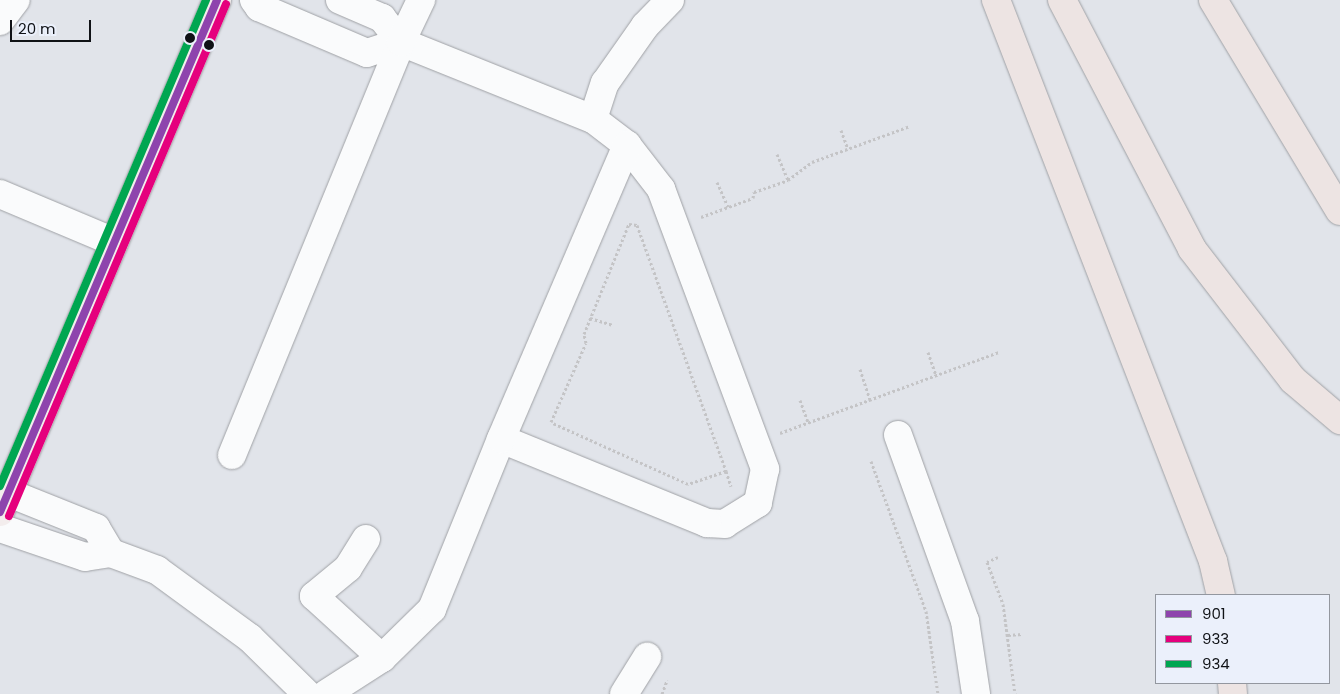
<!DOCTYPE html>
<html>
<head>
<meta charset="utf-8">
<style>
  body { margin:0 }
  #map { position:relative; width:1340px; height:694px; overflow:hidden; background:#e1e4ea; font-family:Poppins,sans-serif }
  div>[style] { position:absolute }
  .path>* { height:3px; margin-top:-1.5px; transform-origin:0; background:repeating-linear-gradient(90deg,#c4c4c6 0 2.5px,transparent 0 5px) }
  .roads { filter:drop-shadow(0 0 1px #9fa1a5) drop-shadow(0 0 1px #9fa1a5) }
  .minor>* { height:28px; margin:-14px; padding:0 14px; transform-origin:14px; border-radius:14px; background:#fafbfc }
  .major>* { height:28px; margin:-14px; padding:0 14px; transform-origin:14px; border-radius:14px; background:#f3eded }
  .highway>* { height:28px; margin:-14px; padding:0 14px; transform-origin:14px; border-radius:14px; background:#ede4e3 }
  .bus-1>* { height:8px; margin:-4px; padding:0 4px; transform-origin:4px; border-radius:4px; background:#8e44ad }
  .bus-2>* { height:8px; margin:-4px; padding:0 4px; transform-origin:4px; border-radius:4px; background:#e5007d }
  .bus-3>* { height:8px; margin:-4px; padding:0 4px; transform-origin:4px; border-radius:4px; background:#00a651 }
  .dots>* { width:14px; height:14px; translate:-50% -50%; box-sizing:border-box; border:2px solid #ebf0fb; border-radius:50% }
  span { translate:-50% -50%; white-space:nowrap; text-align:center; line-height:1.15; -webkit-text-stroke:4px #ebf0fb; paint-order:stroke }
  .legend { position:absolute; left:1155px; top:594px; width:175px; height:90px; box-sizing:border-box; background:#ebf0fb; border:1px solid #93979f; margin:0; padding:6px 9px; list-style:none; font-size:15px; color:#101216 }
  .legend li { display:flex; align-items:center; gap:10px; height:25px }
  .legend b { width:25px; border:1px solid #93979f }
  .scale { position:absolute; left:10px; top:20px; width:81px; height:22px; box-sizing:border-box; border:2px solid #101216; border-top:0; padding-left:6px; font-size:15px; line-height:18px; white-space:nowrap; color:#101216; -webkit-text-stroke:4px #ebf0fb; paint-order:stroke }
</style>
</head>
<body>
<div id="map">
  <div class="path">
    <i style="left:841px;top:130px;width:20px;rotate:70deg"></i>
    <i style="left:777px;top:154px;width:28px;rotate:67deg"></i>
    <i style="left:717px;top:182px;width:27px;rotate:66deg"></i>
    <i style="left:701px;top:217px;width:55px;rotate:-20.1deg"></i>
    <i style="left:753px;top:198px;width:6px;rotate:-81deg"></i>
    <i style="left:754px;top:192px;width:36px;rotate:-19deg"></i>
    <i style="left:788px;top:180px;width:30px;rotate:-37deg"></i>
    <i style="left:812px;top:162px;width:104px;rotate:-20.2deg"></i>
    <i style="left:629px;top:224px;width:8px;rotate:7deg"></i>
    <i style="left:637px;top:225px;width:262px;rotate:70.1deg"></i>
    <i style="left:726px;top:471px;width:40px;rotate:161.1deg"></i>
    <i style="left:688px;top:484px;width:150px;rotate:-155.7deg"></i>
    <i style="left:551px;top:422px;width:86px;rotate:-66.1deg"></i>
    <i style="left:586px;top:343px;width:9px;rotate:-103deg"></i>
    <i style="left:584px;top:334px;width:119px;rotate:-67.8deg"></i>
    <i style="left:590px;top:318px;width:24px;rotate:17deg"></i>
    <i style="left:928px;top:352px;width:24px;rotate:71deg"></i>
    <i style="left:860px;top:369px;width:33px;rotate:72deg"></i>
    <i style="left:800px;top:400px;width:23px;rotate:70deg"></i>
    <i style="left:780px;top:433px;width:233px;rotate:-20.3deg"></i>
    <i style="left:871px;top:461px;width:160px;rotate:69.9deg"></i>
    <i style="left:926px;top:611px;width:84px;rotate:81.8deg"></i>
    <i style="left:726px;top:471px;width:16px;rotate:72deg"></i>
    <i style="left:998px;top:557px;width:12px;rotate:156deg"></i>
    <i style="left:987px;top:562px;width:45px;rotate:69.1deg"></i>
    <i style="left:1003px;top:604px;width:91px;rotate:82.4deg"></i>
    <i style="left:1008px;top:635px;width:14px;rotate:-4deg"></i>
    <i style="left:662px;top:694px;width:15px;rotate:-70deg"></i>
  </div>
  <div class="roads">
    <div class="minor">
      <i style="left:254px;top:0;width:9px;rotate:54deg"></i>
      <i style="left:259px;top:7px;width:117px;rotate:23.1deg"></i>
      <i style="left:367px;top:53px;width:36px;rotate:-18deg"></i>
      <i style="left:340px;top:0;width:46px;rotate:23.2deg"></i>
      <i style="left:382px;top:18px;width:31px;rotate:52deg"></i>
      <i style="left:401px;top:42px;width:207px;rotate:21.9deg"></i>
      <i style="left:593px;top:119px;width:43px;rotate:37.4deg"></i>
      <i style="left:627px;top:145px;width:56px;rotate:52.3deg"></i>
      <i style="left:661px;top:189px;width:299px;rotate:69.6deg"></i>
      <i style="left:765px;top:469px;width:35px;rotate:102deg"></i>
      <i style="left:758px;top:503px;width:39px;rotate:148deg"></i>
      <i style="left:725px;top:524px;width:18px;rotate:-177deg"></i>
      <i style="left:707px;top:523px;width:222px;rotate:-157.8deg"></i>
      <i style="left:0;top:21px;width:26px;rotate:-53deg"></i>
      <i style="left:593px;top:119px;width:38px;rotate:-72deg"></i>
      <i style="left:605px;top:83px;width:70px;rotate:-54.9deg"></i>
      <i style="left:645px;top:26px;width:36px;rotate:-46deg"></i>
      <i style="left:0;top:194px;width:124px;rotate:22.8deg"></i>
      <i style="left:898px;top:435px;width:198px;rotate:70.2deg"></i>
      <i style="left:965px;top:621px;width:74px;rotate:81.4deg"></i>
      <i style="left:232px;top:455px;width:446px;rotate:-67.7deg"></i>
      <i style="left:401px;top:42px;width:47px;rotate:-64.5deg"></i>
      <i style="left:9px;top:493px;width:94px;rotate:21.9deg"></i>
      <i style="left:96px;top:528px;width:29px;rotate:59deg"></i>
      <i style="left:0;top:528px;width:90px;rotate:18.8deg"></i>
      <i style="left:85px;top:557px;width:26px;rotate:-9deg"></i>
      <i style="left:111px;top:553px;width:49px;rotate:20.3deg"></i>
      <i style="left:157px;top:570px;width:115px;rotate:36.2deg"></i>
      <i style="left:250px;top:638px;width:80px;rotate:44.5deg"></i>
      <i style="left:366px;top:539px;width:34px;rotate:122deg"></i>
      <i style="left:348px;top:568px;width:44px;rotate:140.5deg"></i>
      <i style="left:314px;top:596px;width:92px;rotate:42.4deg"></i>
      <i style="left:326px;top:694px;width:67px;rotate:-32.7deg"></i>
      <i style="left:382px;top:658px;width:70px;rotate:-44.4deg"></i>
      <i style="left:432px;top:609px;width:183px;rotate:-67.9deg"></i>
      <i style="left:501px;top:439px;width:320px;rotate:-66.8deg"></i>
      <i style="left:624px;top:694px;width:44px;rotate:-58.1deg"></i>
    </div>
    <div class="major">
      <i style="left:0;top:512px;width:556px;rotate:-67.03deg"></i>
    </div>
    <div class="highway">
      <i style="left:996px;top:0;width:602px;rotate:68.85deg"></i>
      <i style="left:1213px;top:561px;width:35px;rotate:77deg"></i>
      <i style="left:1062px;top:0;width:281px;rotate:62.4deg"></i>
      <i style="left:1192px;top:249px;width:165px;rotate:52.4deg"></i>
      <i style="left:1293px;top:380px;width:62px;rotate:40.4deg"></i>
      <i style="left:1213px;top:0;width:246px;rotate:59deg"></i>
      <i style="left:1232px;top:683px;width:11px;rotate:85deg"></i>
    </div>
  </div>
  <div class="bus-1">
    <i style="left:0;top:512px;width:556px;rotate:-67.03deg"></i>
  </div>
  <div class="bus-2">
    <i style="left:9px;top:516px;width:556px;rotate:-67.03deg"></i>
  </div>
  <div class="bus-3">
    <i style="left:0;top:486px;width:528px;rotate:-67.03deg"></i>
  </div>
  <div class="dots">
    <i style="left:190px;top:38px;background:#101216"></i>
    <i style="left:209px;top:45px;background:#101216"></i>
  </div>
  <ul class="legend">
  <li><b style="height:6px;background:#8e44ad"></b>901</li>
  <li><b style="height:6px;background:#e5007d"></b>933</li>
  <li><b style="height:6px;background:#00a651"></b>934</li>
  </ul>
  <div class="scale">20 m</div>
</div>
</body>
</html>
